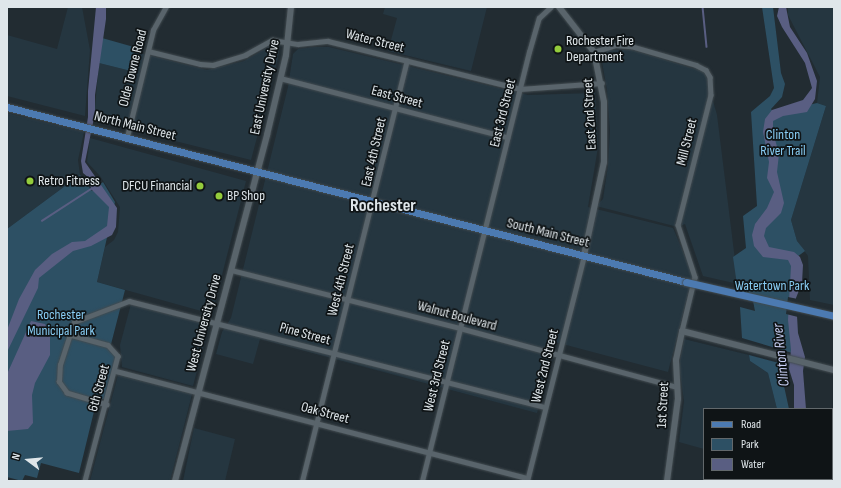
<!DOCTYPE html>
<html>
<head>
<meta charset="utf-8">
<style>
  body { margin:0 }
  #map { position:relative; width:841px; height:488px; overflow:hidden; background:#222c32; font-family:"Sofia Sans Condensed",sans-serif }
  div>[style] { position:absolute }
  .built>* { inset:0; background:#253640 }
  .green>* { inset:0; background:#2d5064 }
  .water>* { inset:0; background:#595e82 }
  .pier>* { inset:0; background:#222c32 }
  .stream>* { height:1.5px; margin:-0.75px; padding:0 0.75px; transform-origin:0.75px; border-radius:0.75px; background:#595e82 }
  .roads { filter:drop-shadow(0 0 1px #424b50) drop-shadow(0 0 1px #424b50) }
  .street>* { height:4.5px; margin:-2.25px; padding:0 2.25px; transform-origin:2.25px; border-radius:2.25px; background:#59646b }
  .secondary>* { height:6px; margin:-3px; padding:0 3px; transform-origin:3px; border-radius:3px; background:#59646b }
  .primary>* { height:7px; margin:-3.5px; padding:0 3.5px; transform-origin:3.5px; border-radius:3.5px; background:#4c7ab1 }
  .bridges { filter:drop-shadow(0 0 1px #424b50) drop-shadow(0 0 1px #424b50) }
  .primary-bridge>* { height:7px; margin:-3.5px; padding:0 3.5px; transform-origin:3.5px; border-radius:3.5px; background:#4c7ab1 }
  .dots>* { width:11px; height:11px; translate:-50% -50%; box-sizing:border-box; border:2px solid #0f1416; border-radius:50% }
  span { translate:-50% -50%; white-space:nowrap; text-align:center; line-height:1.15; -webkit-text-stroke:3.5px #0f1416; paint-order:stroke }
  .street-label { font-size:14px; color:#dfe6ea }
  .poi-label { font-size:14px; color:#dfe6ea }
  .left { translate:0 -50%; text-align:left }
  .right { translate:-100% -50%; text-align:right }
  .park-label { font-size:14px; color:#88ccf3 }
  .water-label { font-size:15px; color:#cbd2f7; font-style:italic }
  .district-label { font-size:18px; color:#dfe6ea; font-weight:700 }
  .frame { position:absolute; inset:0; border:8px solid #dfe6ea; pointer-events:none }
  .legend { position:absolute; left:703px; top:408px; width:130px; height:72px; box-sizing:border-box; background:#0f1416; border:1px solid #62686b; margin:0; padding:5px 7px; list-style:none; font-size:12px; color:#dfe6ea }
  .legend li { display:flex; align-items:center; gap:8px; height:20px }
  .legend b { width:20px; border:1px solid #62686b }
  .north { position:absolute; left:8px; top:440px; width:40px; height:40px; -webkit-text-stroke:3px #0f1416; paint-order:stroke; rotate:286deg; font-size:11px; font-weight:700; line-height:16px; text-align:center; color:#dfe6ea }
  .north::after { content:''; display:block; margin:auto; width:14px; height:18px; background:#dfe6ea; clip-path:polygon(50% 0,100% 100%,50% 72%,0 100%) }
</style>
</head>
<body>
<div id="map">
  <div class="built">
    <i style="clip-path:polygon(68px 7px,82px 7px,90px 50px,85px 116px,7px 96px,7px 35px,57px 49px)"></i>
    <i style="clip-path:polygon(385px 7px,487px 7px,471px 71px,388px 51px,397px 18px,383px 14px)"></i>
    <i style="clip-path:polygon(788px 7px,834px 7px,834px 305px,810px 300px,808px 256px,797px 241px,791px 220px,826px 106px,817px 103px,820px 77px,788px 15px)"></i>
    <i style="clip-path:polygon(272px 45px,279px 47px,278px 58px,251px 160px,103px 123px,94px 118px,99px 63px,135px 72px,140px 53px,207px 70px,244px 61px)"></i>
    <i style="clip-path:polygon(314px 47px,329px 47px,528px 95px,595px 93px,598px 147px,588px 207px,673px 228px,693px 275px,668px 372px,555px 342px,537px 413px,260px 339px,253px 364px,216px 354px,222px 332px,231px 318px,288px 87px,293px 54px,298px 49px)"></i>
    <i style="clip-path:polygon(609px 50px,632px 50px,705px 72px,717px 115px,738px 284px,703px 276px,685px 224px,678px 227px,596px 206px,603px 199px,608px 166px,610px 131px,607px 90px,601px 56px)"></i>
    <i style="clip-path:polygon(7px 113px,84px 132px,78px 160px,80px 175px,7px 229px)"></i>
    <i style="clip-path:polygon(90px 138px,246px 181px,212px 314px,97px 282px,105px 247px,114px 240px,118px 232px,120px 207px,100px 176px,87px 162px)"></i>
    <i style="clip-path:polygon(131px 304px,209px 325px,193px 386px,122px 367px,120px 345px)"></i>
    <i style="clip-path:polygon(684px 339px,749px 355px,750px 361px,768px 373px,777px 409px,704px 409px,704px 449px,679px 442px,684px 401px,679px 366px)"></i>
    <i style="clip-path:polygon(118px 375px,192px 394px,170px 481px,90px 481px)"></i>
    <i style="clip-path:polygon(194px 428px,235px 439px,225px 481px,183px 481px)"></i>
    <i style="clip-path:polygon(736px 479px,796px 479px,796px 481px,737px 481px)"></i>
  </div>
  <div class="green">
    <i style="clip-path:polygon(762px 7px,773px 7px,781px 73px,785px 84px,782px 97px,771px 109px,774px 113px,817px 103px,826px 106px,791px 220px,797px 241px,805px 251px,797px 257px,792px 268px,793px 322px,799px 355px,742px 338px,740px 307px,755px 311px,752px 296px,738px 292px,733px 257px,746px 248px,743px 216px,757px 206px,751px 112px,770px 96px,774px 88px)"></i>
    <i style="clip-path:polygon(102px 38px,141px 49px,135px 72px,99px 63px)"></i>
    <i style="clip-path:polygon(80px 175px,92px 191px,103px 182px,115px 202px,97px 282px,125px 290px,110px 348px,116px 358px,106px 396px,104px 399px,97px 399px,79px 473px,41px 463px,37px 478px,25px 475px,22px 481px,7px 477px,7px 229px)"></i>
    <i style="clip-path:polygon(749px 355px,779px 363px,789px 409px,777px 409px,768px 373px,750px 361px)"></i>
  </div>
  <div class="water">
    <i style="clip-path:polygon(96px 7px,106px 7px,106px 19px,95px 95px,95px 113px,85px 162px,117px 208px,116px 227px,112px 235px,91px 246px,73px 251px,39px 278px,38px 288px,7px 352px,7px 330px,19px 299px,35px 270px,52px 254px,72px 242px,85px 241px,107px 226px,109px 207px,91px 189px,89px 178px,83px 173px,81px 161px,88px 117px,88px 91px)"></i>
    <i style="clip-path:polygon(779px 7px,786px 7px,790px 27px,807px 53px,817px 81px,815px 99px,807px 112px,783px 116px,773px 121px,773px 132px,779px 154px,777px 172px,784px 203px,781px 213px,766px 228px,764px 236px,769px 247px,794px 252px,800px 257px,803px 265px,802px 283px,796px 298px,798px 333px,805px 357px,803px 371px,806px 409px,794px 409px,794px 385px,789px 369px,791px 350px,788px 320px,791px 266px,788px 260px,763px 257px,754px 246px,752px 235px,755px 224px,767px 208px,774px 192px,767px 178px,769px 162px,763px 132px,765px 119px,772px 110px,803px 100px,812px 88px,805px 63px,782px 27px,777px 16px)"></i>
    <i style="clip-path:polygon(31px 321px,45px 324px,50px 335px,50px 355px,35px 383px,32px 395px,33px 423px,28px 429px,7px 431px,7px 374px)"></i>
  </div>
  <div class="pier">
    <i style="clip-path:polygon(788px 297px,798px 299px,798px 317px,786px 314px)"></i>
  </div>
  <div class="stream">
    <i style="left:703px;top:7px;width:40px;rotate:84.3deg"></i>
    <i style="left:42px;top:221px;width:59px;rotate:-33.1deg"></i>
  </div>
  <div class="roads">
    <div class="street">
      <i style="left:148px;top:51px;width:54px;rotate:14deg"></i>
      <i style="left:200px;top:64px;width:13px;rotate:4deg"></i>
      <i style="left:213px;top:65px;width:34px;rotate:-17deg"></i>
      <i style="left:245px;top:55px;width:31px;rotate:-29deg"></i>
      <i style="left:272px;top:40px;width:26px;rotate:9deg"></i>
      <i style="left:298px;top:44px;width:30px;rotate:-6deg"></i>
      <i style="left:328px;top:41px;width:198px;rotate:14deg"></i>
      <i style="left:520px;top:89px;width:82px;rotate:-4.2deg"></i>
      <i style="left:594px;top:52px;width:22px;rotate:-18deg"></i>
      <i style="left:615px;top:45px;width:16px;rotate:4deg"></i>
      <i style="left:631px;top:46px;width:68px;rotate:16.3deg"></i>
      <i style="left:696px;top:65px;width:11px;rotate:27deg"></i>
      <i style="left:706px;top:70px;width:8px;rotate:60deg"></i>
      <i style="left:710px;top:77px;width:18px;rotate:87deg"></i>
      <i style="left:711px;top:95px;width:134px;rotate:104.2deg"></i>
      <i style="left:678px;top:225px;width:55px;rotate:71.9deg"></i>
      <i style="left:695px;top:277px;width:56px;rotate:103.5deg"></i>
      <i style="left:280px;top:78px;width:235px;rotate:14.6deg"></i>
      <i style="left:127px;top:137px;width:110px;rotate:-76.3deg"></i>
      <i style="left:153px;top:30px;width:26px;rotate:-61deg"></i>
      <i style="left:231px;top:270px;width:236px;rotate:14.2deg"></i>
      <i style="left:460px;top:328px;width:225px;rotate:15.2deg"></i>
      <i style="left:68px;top:334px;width:41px;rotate:15.4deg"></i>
      <i style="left:108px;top:345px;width:15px;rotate:48deg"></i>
      <i style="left:118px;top:356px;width:129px;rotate:104.8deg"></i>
      <i style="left:116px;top:371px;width:425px;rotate:14.6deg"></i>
      <i style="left:107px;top:405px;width:42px;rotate:-163.3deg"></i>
      <i style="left:67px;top:393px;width:14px;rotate:-126deg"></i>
      <i style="left:59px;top:382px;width:17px;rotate:-87deg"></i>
      <i style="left:60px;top:365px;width:45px;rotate:-72deg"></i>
      <i style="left:74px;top:322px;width:59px;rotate:-20.9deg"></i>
      <i style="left:129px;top:301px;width:429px;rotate:14.3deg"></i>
      <i style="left:302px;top:481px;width:433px;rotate:-76deg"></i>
      <i style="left:422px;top:481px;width:442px;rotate:-76deg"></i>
      <i style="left:529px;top:52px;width:35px;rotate:-74deg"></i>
      <i style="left:539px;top:18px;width:16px;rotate:-43deg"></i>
      <i style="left:527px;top:481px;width:233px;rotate:-75.8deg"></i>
    </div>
    <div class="secondary">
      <i style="left:559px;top:7px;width:57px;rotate:52.1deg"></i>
      <i style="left:594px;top:52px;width:51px;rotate:78.7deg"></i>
      <i style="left:604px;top:102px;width:60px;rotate:90deg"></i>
      <i style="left:604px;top:162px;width:95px;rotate:102.1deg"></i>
      <i style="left:175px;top:481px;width:358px;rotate:-75.1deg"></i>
      <i style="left:267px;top:135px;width:82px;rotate:-76.6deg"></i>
      <i style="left:286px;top:55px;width:48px;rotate:-84.1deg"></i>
      <i style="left:667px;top:481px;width:83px;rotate:-82.4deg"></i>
      <i style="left:678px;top:399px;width:39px;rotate:-93deg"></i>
      <i style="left:676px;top:360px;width:30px;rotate:-78deg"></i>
      <i style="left:682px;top:331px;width:157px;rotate:14.4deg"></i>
    </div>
    <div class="primary">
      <i style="left:7px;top:107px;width:701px;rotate:14.45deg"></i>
    </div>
  </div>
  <div class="bridges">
    <div class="primary-bridge">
      <i style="left:686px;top:282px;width:152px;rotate:12.9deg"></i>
    </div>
  </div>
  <div class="dots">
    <i style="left:558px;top:49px;background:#94cc3c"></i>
    <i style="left:30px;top:181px;background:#94cc3c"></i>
    <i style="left:200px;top:186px;background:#94cc3c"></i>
    <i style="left:219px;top:196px;background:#94cc3c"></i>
  </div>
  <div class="street-label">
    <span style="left:375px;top:41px;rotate:14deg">Water Street</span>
    <span style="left:133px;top:68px;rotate:-76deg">Olde Towne Road</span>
    <span style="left:265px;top:87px;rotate:-78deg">East University Drive</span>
    <span style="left:397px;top:97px;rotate:15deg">East Street</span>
    <span style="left:503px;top:113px;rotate:-76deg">East 3rd Street</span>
    <span style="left:590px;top:114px;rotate:-93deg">East 2nd Street</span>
    <span style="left:135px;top:126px;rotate:14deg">North Main Street</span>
    <span style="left:687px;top:142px;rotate:-76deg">Mill Street</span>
    <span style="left:374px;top:152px;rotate:-77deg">East 4th Street</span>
    <span style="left:548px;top:233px;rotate:14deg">South Main Street</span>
    <span style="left:341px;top:280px;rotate:-76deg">West 4th Street</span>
    <span style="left:457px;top:316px;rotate:15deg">Walnut Boulevard</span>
    <span style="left:204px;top:323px;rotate:-75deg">West University Drive</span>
    <span style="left:305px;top:334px;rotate:15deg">Pine Street</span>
    <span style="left:545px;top:366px;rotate:-76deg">West 2nd Street</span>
    <span style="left:437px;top:376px;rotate:-76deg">West 3rd Street</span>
    <span style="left:99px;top:388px;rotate:-75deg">6th Street</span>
    <span style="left:663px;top:405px;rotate:-87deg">1st Street</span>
    <span style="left:325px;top:413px;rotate:15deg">Oak Street</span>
  </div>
  <div class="poi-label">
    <span class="left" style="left:566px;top:49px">Rochester Fire<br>Department</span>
    <span class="left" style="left:38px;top:181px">Retro Fitness</span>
    <span class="right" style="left:192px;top:186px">DFCU Financial</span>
    <span class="left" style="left:227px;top:196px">BP Shop</span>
  </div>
  <div class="park-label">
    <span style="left:783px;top:143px">Clinton<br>River Trail</span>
    <span style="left:772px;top:286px">Watertown Park</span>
    <span style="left:61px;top:323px">Rochester<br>Municipal Park</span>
  </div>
  <div class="water-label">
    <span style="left:781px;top:355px;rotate:-96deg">Clinton River</span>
  </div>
  <div class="district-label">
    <span style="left:383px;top:206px">Rochester</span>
  </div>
  <div class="frame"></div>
  <ul class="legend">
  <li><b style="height:5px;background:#4c7ab1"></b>Road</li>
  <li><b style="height:11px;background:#2d5064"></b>Park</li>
  <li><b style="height:11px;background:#595e82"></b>Water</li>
  </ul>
  <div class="north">N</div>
</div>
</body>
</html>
